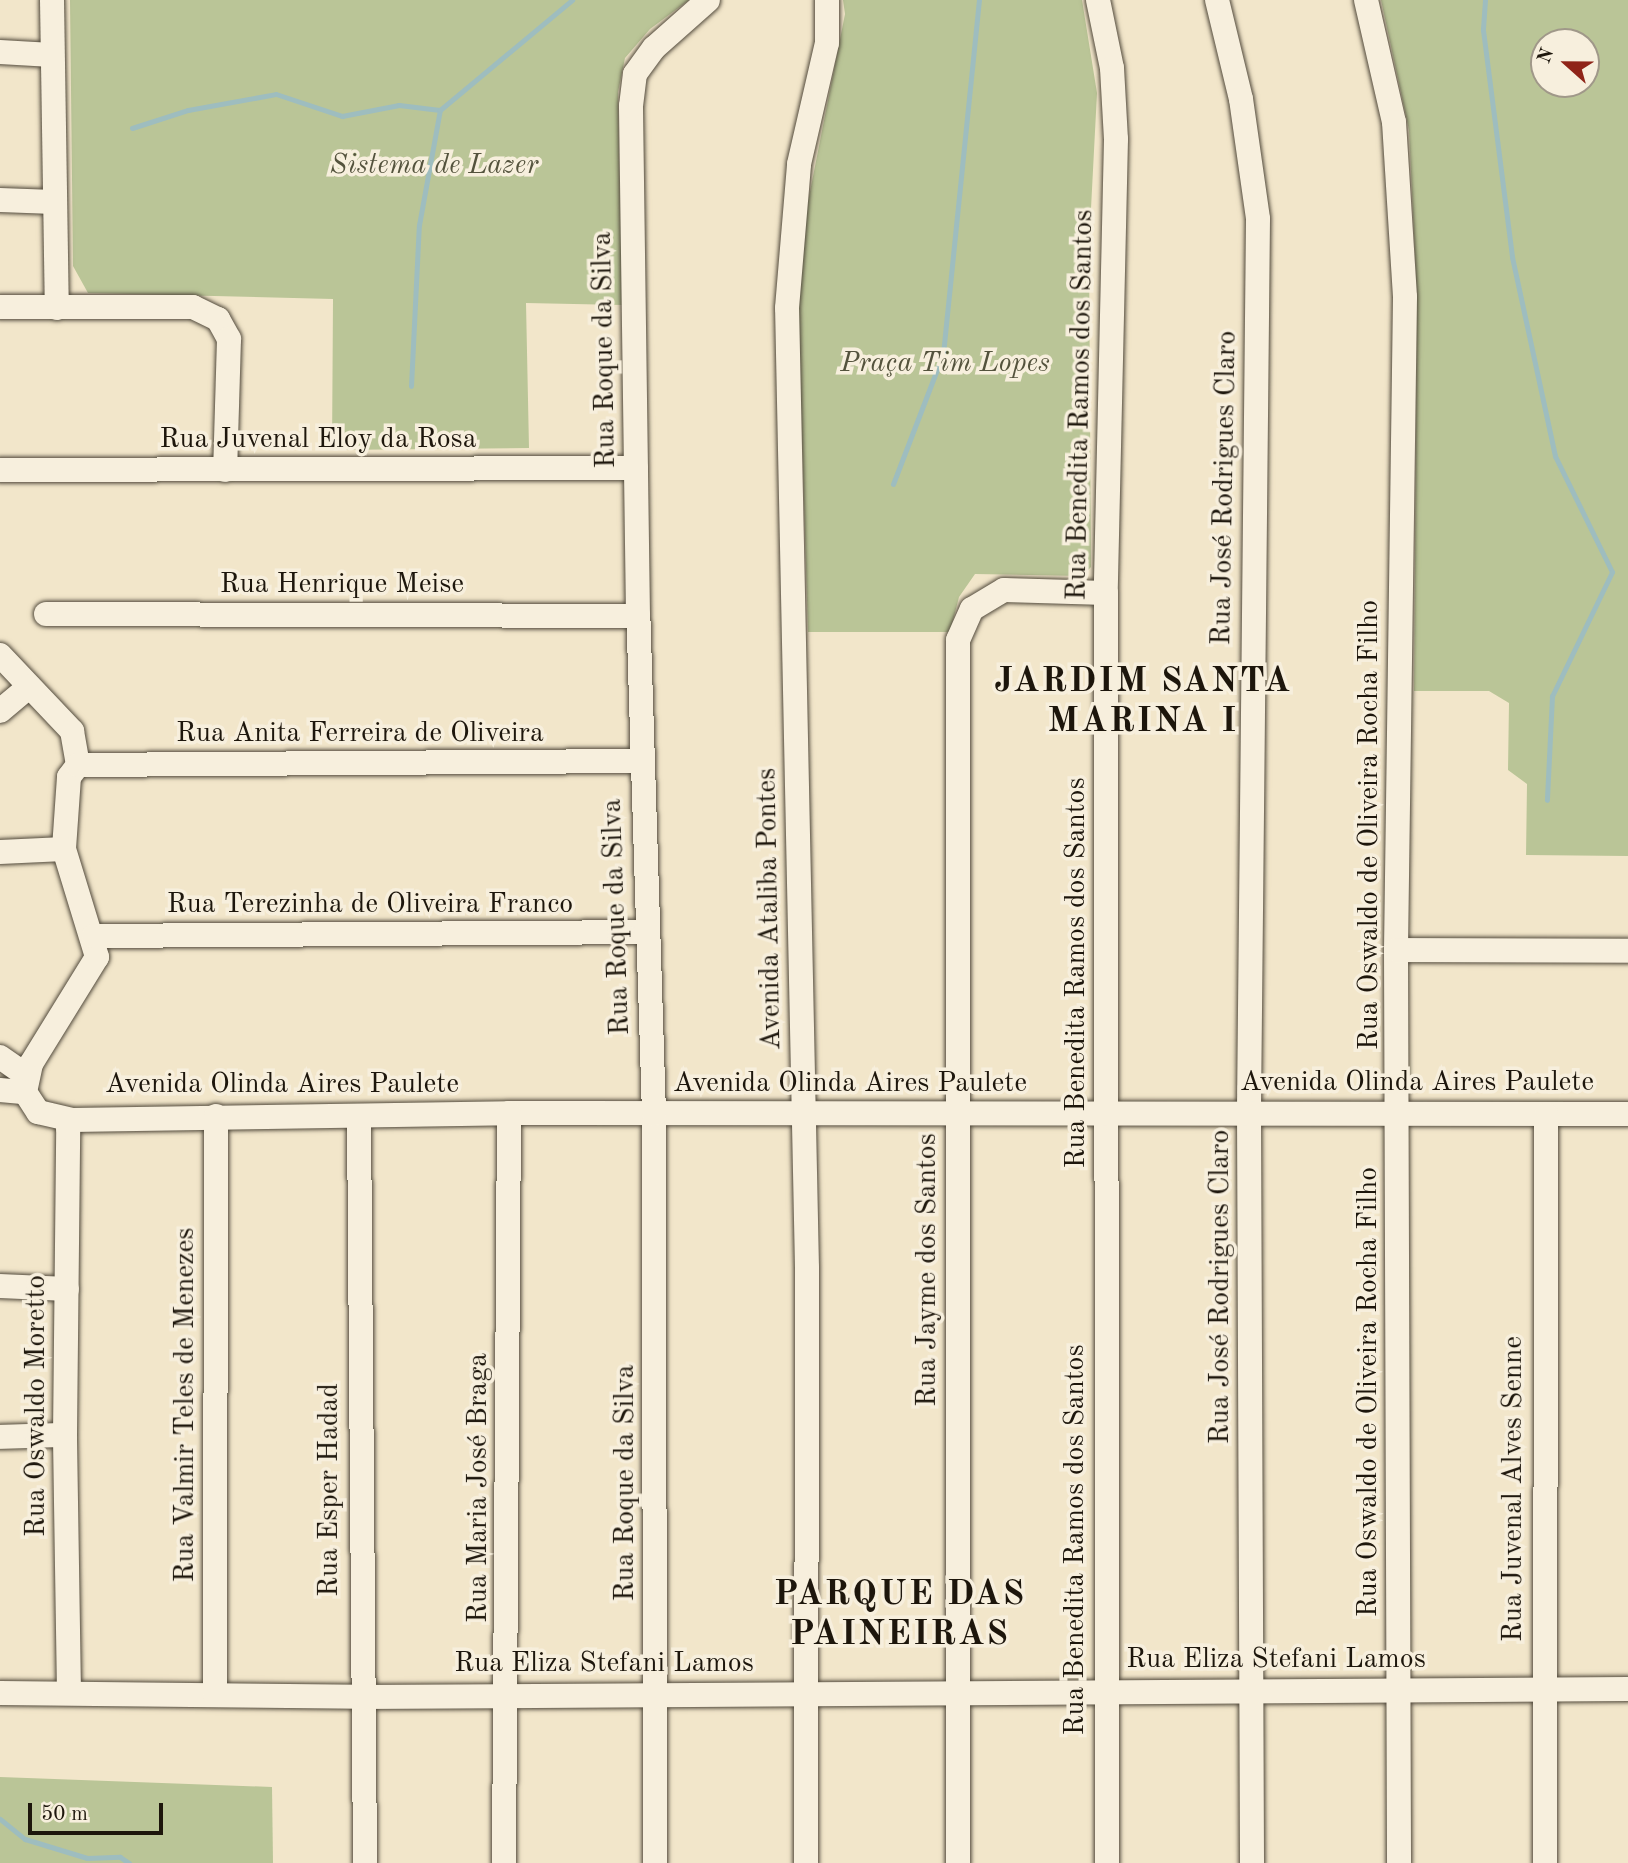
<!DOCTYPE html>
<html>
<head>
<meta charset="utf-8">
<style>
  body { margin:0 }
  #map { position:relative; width:1628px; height:1863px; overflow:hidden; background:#f2e6ca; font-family:"Old Standard TT",serif }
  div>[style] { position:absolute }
  .green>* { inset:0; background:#bac597 }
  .stream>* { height:5px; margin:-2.5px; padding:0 2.5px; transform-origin:2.5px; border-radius:2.5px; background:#9ebdbf }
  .roads { filter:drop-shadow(0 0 2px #524a3c) drop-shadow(0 0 2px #524a3c) }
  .minor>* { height:24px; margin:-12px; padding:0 12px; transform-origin:12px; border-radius:12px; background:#f7efdd }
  span { translate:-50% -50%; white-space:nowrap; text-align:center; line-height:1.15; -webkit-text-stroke:7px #f7efdd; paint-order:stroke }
  .park-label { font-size:28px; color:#54533d; font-style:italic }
  .street-label { font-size:28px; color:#1d160c }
  .district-label { font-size:35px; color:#1d160c; font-weight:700; letter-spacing:2px }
  .north { position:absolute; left:1530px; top:28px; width:70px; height:70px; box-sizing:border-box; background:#f7efdd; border:2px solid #a09889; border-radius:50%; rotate:291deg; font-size:19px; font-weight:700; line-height:28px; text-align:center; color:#1d160c }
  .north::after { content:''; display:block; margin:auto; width:24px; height:32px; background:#8f2418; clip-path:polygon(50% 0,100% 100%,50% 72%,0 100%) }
  .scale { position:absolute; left:28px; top:1803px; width:135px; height:32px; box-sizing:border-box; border:4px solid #1d160c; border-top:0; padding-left:9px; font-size:21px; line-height:24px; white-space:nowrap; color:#1d160c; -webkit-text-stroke:5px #f7efdd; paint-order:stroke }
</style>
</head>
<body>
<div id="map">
  <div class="green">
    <i style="clip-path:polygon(70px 0,689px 0,650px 29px,625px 58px,618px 92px,622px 305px,526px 303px,529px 448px,332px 450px,333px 299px,88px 293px,73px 266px)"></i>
    <i style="clip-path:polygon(843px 0,1082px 0,1097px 93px,1089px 247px,1091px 567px,1082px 576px,975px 574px,959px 597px,950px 632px,808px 632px,798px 308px,805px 217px,845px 14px)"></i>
    <i style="clip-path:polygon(evenodd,1381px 0,1628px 0,1628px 856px,1526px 855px,1527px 784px,1508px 770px,1509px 703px,1489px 691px,1414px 691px,1417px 297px,1409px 130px,1381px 0,1544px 42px,1586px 42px,1586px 84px,1544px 84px,1544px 42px)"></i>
    <i style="clip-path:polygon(0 1777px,272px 1787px,273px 1863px,0 1863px)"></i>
  </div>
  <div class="stream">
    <i style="left:1485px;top:0;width:30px;rotate:94deg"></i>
    <i style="left:1483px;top:30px;width:229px;rotate:82.7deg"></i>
    <i style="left:1512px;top:257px;width:204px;rotate:77.8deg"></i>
    <i style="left:1555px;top:456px;width:129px;rotate:63.8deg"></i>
    <i style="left:1612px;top:572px;width:138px;rotate:115.8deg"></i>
    <i style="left:1552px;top:696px;width:104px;rotate:92.8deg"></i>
    <i style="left:132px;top:128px;width:59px;rotate:-17.8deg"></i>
    <i style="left:188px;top:110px;width:89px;rotate:-10.3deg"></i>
    <i style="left:276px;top:94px;width:70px;rotate:18.4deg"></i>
    <i style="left:342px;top:116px;width:58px;rotate:-10.9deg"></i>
    <i style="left:399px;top:105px;width:41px;rotate:7deg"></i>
    <i style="left:411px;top:386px;width:161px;rotate:-87.2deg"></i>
    <i style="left:419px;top:225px;width:117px;rotate:-79.7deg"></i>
    <i style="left:440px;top:110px;width:172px;rotate:-39.8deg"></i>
    <i style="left:893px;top:484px;width:139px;rotate:-69deg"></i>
    <i style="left:943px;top:354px;width:356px;rotate:-84.2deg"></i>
    <i style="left:0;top:1819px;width:32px;rotate:39deg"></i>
    <i style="left:25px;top:1839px;width:65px;rotate:17deg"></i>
    <i style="left:87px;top:1858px;width:33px;rotate:-2deg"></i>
    <i style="left:120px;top:1857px;width:11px;rotate:34deg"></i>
  </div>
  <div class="roads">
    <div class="minor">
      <i style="left:52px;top:0;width:308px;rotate:89.1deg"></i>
      <i style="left:1098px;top:0;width:69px;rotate:78.4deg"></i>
      <i style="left:1112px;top:68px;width:71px;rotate:86.8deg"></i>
      <i style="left:1116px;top:139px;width:454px;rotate:91.3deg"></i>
      <i style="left:1106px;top:593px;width:1270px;rotate:89.95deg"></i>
      <i style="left:1217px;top:0;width:102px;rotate:76.4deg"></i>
      <i style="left:1241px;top:99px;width:121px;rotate:81.9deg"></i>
      <i style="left:1258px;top:219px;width:892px;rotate:90.58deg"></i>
      <i style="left:1249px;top:1111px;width:752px;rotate:89.77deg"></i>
      <i style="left:1366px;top:0;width:125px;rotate:77.1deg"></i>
      <i style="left:1394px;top:122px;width:175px;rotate:86.4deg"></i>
      <i style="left:1405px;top:297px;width:653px;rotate:90.79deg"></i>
      <i style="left:1396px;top:950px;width:913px;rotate:89.81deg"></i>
      <i style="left:0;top:52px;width:52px;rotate:3.3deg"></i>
      <i style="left:0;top:200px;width:54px;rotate:2.1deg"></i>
      <i style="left:0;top:307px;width:193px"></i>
      <i style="left:193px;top:307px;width:28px;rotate:26deg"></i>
      <i style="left:218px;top:319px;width:23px;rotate:61deg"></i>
      <i style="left:229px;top:339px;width:131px;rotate:91.7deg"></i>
      <i style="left:0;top:470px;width:636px;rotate:-0.18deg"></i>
      <i style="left:46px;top:614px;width:592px;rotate:0.19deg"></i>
      <i style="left:0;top:655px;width:105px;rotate:46.5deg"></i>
      <i style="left:72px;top:731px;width:35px;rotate:80deg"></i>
      <i style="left:78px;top:765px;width:15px;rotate:127deg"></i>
      <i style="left:69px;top:777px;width:72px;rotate:94deg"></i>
      <i style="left:64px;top:849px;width:113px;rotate:73deg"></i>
      <i style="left:97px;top:957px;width:126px;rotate:121.7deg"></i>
      <i style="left:31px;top:1064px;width:29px;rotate:102deg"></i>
      <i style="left:25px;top:1092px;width:24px;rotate:57deg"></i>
      <i style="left:38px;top:1112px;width:35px;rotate:13deg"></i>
      <i style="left:0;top:711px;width:38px;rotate:-40deg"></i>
      <i style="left:78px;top:765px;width:564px;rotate:-0.41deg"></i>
      <i style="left:0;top:852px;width:64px;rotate:-2.7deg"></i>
      <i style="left:94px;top:936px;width:553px;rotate:-0.41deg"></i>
      <i style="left:1396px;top:950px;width:232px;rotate:0.2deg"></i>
      <i style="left:0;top:1057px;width:33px;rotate:35deg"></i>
      <i style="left:0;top:1090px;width:25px;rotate:5deg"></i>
      <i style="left:359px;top:1116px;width:747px;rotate:89.54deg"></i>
      <i style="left:72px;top:1120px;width:437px;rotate:-0.9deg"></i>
      <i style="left:509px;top:1113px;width:1119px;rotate:0.05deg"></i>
      <i style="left:0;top:1286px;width:67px;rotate:2.6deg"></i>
      <i style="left:0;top:1437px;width:65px;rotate:-1.8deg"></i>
      <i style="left:0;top:1693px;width:360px;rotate:0.6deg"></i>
      <i style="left:360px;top:1697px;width:1268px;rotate:-0.36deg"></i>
      <i style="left:69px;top:1693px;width:258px;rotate:-90.9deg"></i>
      <i style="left:65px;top:1435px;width:307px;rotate:-89.4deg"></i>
      <i style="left:68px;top:1128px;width:9px;rotate:-63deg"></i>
      <i style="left:215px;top:1694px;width:578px;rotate:-89.9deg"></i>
      <i style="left:504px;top:1863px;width:750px;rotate:-89.62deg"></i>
      <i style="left:655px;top:1863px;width:749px;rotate:-90.08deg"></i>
      <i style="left:654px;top:1114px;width:498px;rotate:-91.8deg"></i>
      <i style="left:638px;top:616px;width:510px;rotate:-90.79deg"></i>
      <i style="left:631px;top:106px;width:32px;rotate:-83deg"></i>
      <i style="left:635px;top:74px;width:32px;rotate:-54deg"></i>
      <i style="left:654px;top:48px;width:72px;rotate:-41.6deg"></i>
      <i style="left:806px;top:1863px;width:595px;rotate:-89.9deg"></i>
      <i style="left:807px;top:1268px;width:960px;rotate:-91.19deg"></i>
      <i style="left:787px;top:308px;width:144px;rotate:-85.2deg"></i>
      <i style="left:799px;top:164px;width:124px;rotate:-77deg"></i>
      <i style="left:827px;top:43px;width:43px;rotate:-90deg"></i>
      <i style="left:958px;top:1863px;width:1223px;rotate:-90deg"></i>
      <i style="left:958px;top:640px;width:34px;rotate:-66deg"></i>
      <i style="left:972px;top:609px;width:37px;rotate:-31deg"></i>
      <i style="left:1004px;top:590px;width:102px;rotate:1.7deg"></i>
      <i style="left:1545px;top:1863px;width:748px;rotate:-89.92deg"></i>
    </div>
  </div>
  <div class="park-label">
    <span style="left:434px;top:166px">Sistema de Lazer</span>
    <span style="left:945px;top:364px">Praça Tim Lopes</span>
  </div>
  <div class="street-label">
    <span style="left:605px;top:350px;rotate:-91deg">Rua Roque da Silva</span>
    <span style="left:1081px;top:405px;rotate:-89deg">Rua Benedita Ramos dos Santos</span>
    <span style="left:318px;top:440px">Rua Juvenal Eloy da Rosa</span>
    <span style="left:1225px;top:488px;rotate:-89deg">Rua José Rodrigues Claro</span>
    <span style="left:342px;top:585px">Rua Henrique Meise</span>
    <span style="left:360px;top:734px">Rua Anita Ferreira de Oliveira</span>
    <span style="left:1370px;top:825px;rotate:-90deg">Rua Oswaldo de Oliveira Rocha Filho</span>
    <span style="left:370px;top:905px">Rua Terezinha de Oliveira Franco</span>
    <span style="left:770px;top:909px;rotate:-91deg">Avenida Ataliba Pontes</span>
    <span style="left:617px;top:917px;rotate:-92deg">Rua Roque da Silva</span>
    <span style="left:1077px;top:973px;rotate:-90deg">Rua Benedita Ramos dos Santos</span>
    <span style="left:1417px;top:1083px">Avenida Olinda Aires Paulete</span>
    <span style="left:850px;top:1084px">Avenida Olinda Aires Paulete</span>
    <span style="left:282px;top:1085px">Avenida Olinda Aires Paulete</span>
    <span style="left:928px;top:1270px;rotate:-90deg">Rua Jayme dos Santos</span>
    <span style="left:1221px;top:1287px;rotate:-90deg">Rua José Rodrigues Claro</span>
    <span style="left:1369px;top:1392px;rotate:-90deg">Rua Oswaldo de Oliveira Rocha Filho</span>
    <span style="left:186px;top:1405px;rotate:-90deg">Rua Valmir Teles de Menezes</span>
    <span style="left:37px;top:1406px;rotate:-90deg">Rua Oswaldo Moretto</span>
    <span style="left:626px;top:1483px;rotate:-90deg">Rua Roque da Silva</span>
    <span style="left:479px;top:1488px;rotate:-90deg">Rua Maria José Braga</span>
    <span style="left:1514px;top:1489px;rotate:-90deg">Rua Juvenal Alves Senne</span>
    <span style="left:330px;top:1490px;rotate:-90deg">Rua Esper Hadad</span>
    <span style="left:1076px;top:1540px;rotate:-90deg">Rua Benedita Ramos dos Santos</span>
    <span style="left:1276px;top:1660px">Rua Eliza Stefani Lamos</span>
    <span style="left:604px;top:1664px">Rua Eliza Stefani Lamos</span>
  </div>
  <div class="district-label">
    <span style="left:1143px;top:702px">JARDIM SANTA<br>MARINA I</span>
    <span style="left:900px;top:1615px">PARQUE DAS<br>PAINEIRAS</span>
  </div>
  <div class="north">N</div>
  <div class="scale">50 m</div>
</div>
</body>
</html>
